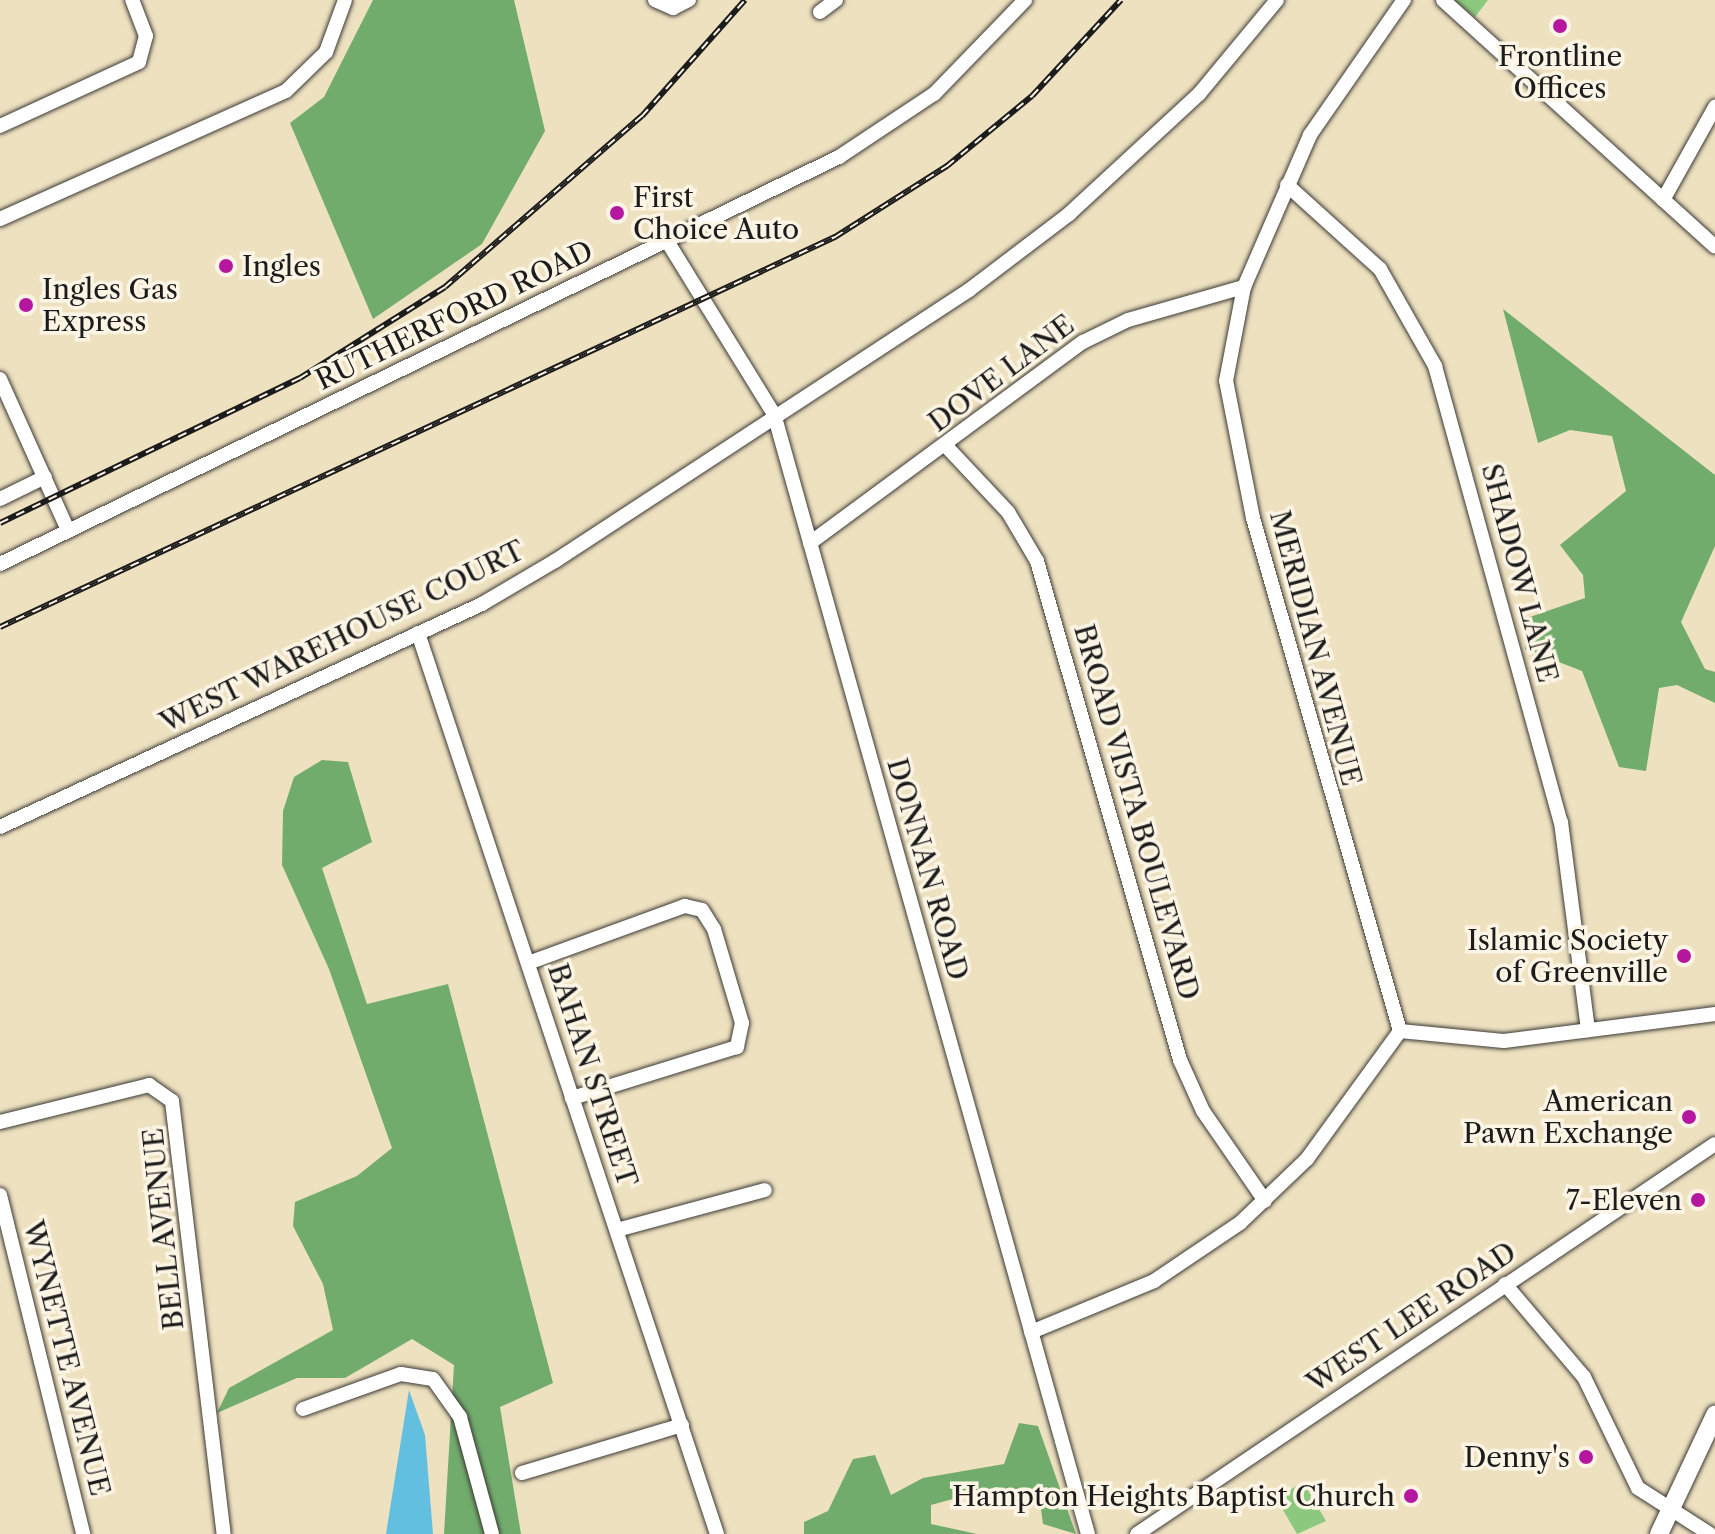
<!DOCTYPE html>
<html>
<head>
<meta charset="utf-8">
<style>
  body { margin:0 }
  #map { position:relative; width:1715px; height:1534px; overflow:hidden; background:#eee1c0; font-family:"Libre Caslon Text",serif }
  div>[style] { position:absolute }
  .green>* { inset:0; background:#8cc87e }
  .forest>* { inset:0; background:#71ac6d }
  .water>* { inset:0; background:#62bfe0 }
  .roads { filter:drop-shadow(0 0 2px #3c3a35) drop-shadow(0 0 2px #3c3a35) }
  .minor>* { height:14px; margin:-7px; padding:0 7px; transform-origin:7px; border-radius:7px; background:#fff }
  .major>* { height:18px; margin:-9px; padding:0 9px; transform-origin:9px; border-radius:9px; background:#fff }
  .rail>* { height:6px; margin-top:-3px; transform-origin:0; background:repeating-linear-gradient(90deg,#fcf5e5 0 9px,#1c1c1c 0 18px); box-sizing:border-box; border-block:2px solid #1c1c1c }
  .dots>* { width:22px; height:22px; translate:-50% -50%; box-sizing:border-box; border:4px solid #fcf5e5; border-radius:50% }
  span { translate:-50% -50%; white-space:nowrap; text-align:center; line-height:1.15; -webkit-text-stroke:7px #fcf5e5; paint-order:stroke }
  .poi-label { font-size:28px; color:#1c1c1c }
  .left { translate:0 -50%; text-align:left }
  .right { translate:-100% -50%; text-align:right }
  .street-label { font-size:28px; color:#1c1c1c }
</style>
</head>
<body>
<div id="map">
  <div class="green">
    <i style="clip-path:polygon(1454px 0,1488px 0,1475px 17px)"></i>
    <i style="clip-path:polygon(1303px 1482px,1326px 1521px,1297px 1534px,1276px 1498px)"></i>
  </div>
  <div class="forest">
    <i style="clip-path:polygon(373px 0,514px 0,545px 131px,482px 244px,373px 319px,290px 123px,324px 97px)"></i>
    <i style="clip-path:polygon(1503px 309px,1715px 475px,1715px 546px,1681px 622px,1705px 669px,1715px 672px,1715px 703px,1677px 685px,1659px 688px,1646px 771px,1619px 767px,1582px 671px,1525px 649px,1524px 619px,1585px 598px,1583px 575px,1560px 545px,1626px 491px,1612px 436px,1570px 430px,1538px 443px)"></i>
    <i style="clip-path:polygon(322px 760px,348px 762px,372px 842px,322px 868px,367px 1004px,448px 984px,553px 1383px,500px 1407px,521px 1534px,444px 1534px,454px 1365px,412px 1339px,345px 1378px,297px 1378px,217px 1413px,229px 1388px,333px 1330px,323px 1284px,293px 1226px,295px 1202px,357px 1176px,392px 1148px,329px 969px,282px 865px,283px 811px,294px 777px)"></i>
    <i style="clip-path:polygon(1019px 1423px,1038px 1426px,1076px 1534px,1043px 1524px,1040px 1502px,996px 1487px,931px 1505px,931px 1524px,977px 1534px,804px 1534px,804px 1522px,828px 1511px,853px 1459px,875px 1455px,891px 1495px,923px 1478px,1004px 1464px)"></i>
  </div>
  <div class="water">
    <i style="clip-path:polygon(409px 1390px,425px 1435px,433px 1534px,386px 1534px)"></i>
  </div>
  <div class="roads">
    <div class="minor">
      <i style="left:655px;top:0;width:20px;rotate:24deg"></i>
      <i style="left:673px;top:8px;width:18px;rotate:-27deg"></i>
      <i style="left:1443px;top:0;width:367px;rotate:42.2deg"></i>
      <i style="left:820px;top:12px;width:20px;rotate:-37deg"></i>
      <i style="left:0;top:126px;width:153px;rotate:-24.7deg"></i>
      <i style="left:139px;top:62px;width:27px;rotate:-75deg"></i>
      <i style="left:146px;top:36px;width:39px;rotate:-111deg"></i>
      <i style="left:1287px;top:185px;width:125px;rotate:42.1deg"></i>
      <i style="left:1380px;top:269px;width:112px;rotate:60.4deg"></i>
      <i style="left:1435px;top:366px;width:473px;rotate:74.6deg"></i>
      <i style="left:1561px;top:822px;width:210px;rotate:82.6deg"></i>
      <i style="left:1663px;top:200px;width:107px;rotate:-60.8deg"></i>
      <i style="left:0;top:219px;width:313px;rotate:-24.1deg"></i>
      <i style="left:286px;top:91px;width:56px;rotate:-44.3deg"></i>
      <i style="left:326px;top:52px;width:55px;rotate:-69.9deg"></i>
      <i style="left:667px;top:241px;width:203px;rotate:58.3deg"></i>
      <i style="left:774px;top:414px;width:1163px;rotate:74.34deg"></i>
      <i style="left:0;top:379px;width:166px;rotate:65.8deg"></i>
      <i style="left:946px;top:446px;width:91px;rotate:46.8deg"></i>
      <i style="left:1008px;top:512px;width:57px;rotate:59.4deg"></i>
      <i style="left:1037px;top:561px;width:519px;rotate:74.01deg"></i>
      <i style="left:1180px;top:1060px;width:56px;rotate:65.7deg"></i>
      <i style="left:1203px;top:1111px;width:109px;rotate:55.4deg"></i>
      <i style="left:0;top:499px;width:50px;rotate:-26.1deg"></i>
      <i style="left:810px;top:543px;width:339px;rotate:-36.4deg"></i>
      <i style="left:1083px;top:342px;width:50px;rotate:-26.1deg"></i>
      <i style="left:1128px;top:320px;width:121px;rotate:-15.9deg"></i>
      <i style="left:0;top:564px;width:933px;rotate:-25.88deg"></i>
      <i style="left:839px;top:157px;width:114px;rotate:-33.6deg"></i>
      <i style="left:934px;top:94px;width:131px;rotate:-45.9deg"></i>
      <i style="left:418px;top:633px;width:949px;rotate:71.64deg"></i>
      <i style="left:0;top:827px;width:531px;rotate:-24.83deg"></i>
      <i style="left:482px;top:604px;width:85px;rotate:-30.5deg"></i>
      <i style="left:555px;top:561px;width:495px;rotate:-33.2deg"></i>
      <i style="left:969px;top:290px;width:126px;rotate:-37.2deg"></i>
      <i style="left:1069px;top:214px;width:177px;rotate:-42.7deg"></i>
      <i style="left:1199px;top:94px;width:122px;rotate:-50.3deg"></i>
      <i style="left:528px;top:963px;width:167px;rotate:-20deg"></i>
      <i style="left:685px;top:906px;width:17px;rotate:13deg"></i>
      <i style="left:702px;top:910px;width:22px;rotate:58deg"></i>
      <i style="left:714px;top:929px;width:98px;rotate:73.4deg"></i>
      <i style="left:742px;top:1023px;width:25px;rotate:102deg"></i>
      <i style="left:737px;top:1047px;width:173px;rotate:162.8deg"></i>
      <i style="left:1400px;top:1031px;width:534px;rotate:-105.99deg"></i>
      <i style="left:1253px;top:518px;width:140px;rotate:-101.1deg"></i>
      <i style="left:1226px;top:381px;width:96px;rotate:-79.2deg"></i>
      <i style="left:1244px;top:287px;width:166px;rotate:-66.5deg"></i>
      <i style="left:1310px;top:135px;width:165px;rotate:-55.2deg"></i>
      <i style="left:1400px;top:1031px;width:104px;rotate:5.5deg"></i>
      <i style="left:1504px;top:1041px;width:213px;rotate:-7.3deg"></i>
      <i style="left:0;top:1122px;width:154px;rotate:-13.9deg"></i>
      <i style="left:149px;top:1085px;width:28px;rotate:35deg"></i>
      <i style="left:172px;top:1101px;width:436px;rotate:83.2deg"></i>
      <i style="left:0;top:1195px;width:349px;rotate:76.2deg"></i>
      <i style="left:617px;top:1230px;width:153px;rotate:-15.1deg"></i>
      <i style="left:1505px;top:1284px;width:122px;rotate:49.7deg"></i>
      <i style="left:1584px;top:1377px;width:123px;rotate:64.1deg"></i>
      <i style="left:1638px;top:1488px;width:85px;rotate:32.6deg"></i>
      <i style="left:1031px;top:1332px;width:133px;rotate:-22.5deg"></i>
      <i style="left:1154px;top:1281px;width:104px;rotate:-34deg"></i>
      <i style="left:1240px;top:1223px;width:93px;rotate:-43.7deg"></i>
      <i style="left:1307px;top:1159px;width:158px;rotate:-54deg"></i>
      <i style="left:303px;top:1409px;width:104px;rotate:-19.7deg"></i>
      <i style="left:401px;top:1374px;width:32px;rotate:9deg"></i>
      <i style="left:433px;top:1379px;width:47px;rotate:54.6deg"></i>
      <i style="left:460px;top:1417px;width:121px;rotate:74.7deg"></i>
      <i style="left:522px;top:1473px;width:167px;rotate:-16.7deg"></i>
      <i style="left:1137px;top:1534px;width:697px;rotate:-34.01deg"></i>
    </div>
    <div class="major">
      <i style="left:1659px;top:1534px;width:132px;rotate:-64.8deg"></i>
    </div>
  </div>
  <div class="rail">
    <i style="left:0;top:523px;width:333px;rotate:-25.8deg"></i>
    <i style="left:300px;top:378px;width:171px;rotate:-32.1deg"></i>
    <i style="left:445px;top:287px;width:261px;rotate:-41deg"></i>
    <i style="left:642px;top:116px;width:155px;rotate:-48.4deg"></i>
    <i style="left:0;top:627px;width:922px;rotate:-25.04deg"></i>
    <i style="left:835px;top:237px;width:133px;rotate:-32.4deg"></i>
    <i style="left:947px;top:166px;width:110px;rotate:-39.5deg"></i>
    <i style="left:1032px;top:96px;width:131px;rotate:-47.2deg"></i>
  </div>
  <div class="dots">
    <i style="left:1560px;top:26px;background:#b5179e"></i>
    <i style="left:617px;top:213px;background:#b5179e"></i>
    <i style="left:226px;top:266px;background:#b5179e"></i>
    <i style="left:26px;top:305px;background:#b5179e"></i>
    <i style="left:1684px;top:956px;background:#b5179e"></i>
    <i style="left:1689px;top:1117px;background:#b5179e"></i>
    <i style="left:1698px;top:1200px;background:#b5179e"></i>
    <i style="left:1586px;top:1457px;background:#b5179e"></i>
    <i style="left:1411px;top:1496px;background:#b5179e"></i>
  </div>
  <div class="poi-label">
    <span style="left:1560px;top:72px">Frontline<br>Offices</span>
    <span class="left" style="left:633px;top:213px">First<br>Choice Auto</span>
    <span class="left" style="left:242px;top:266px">Ingles</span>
    <span class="left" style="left:42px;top:305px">Ingles Gas<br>Express</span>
    <span class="right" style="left:1668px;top:956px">Islamic Society<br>of Greenville</span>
    <span class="right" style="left:1673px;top:1117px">American<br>Pawn Exchange</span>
    <span class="right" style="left:1682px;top:1200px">7-Eleven</span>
    <span class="right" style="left:1570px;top:1457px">Denny's</span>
    <span class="right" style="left:1395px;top:1496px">Hampton Heights Baptist Church</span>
  </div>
  <div class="street-label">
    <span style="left:454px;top:315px;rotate:-26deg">RUTHERFORD ROAD</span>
    <span style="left:1001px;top:373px;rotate:-37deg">DOVE LANE</span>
    <span style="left:1520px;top:573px;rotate:75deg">SHADOW LANE</span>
    <span style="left:342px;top:636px;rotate:-26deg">WEST WAREHOUSE COURT</span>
    <span style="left:1316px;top:648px;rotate:75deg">MERIDIAN AVENUE</span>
    <span style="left:1137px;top:812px;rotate:74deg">BROAD VISTA BOULEVARD</span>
    <span style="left:928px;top:869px;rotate:74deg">DONNAN ROAD</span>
    <span style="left:593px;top:1075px;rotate:72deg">BAHAN STREET</span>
    <span style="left:163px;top:1229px;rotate:-96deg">BELL AVENUE</span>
    <span style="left:1411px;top:1317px;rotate:-34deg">WEST LEE ROAD</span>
    <span style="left:67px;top:1358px;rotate:76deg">WYNETTE AVENUE</span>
  </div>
</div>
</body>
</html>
